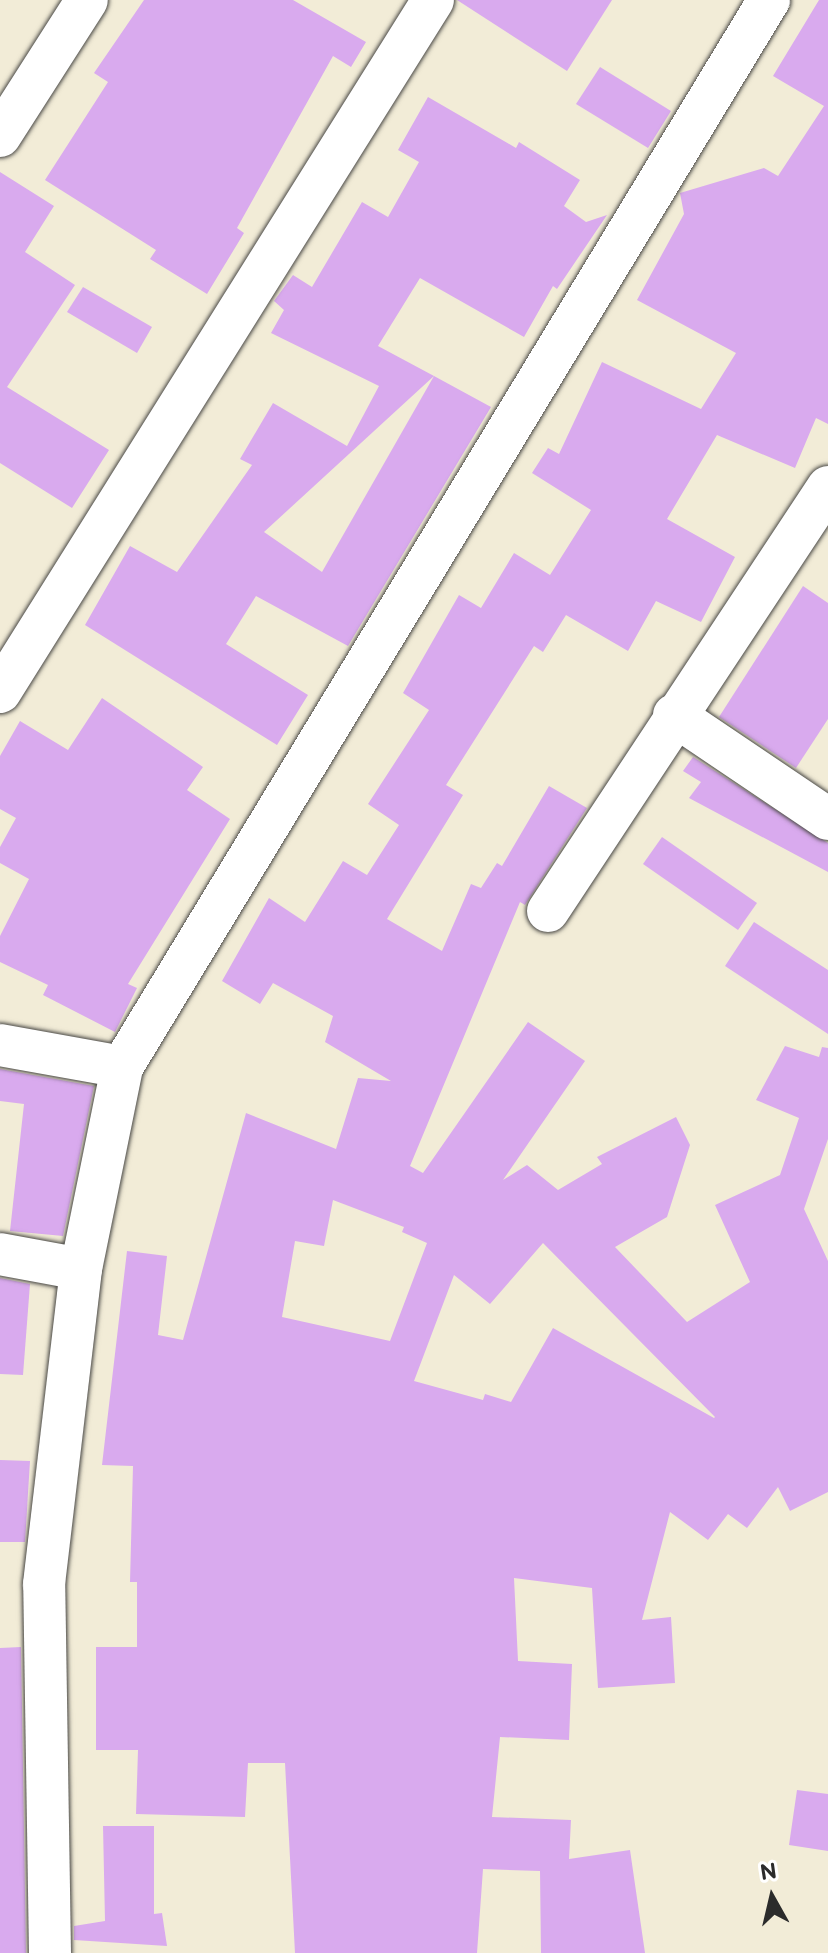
<!DOCTYPE html>
<html>
<head>
<meta charset="utf-8">
<style>
  body { margin:0 }
  #map { position:relative; width:828px; height:1953px; overflow:hidden; background:#f2ecd7; font-family:"Balsamiq Sans",sans-serif }
  div>[style] { position:absolute }
  .building>* { inset:0; background:#d9aaee }
  .roads { filter:drop-shadow(0 0 2px #494845) drop-shadow(0 0 2px #494845) }
  .street>* { height:42px; margin:-21px; padding:0 21px; transform-origin:21px; border-radius:21px; background:#fff }
  span { translate:-50% -50%; white-space:nowrap; text-align:center; line-height:1.15; -webkit-text-stroke:6px #fff; paint-order:stroke }
  .north { position:absolute; left:732px; top:1857px; width:80px; height:80px; -webkit-text-stroke:6px #fff; paint-order:stroke; rotate:352deg; font-size:22px; font-weight:700; line-height:32px; text-align:center; color:#2b2b2b }
  .north::after { content:''; display:block; margin:auto; width:28px; height:36px; background:#2b2b2b; clip-path:polygon(50% 0,100% 100%,50% 72%,0 100%) }
</style>
</head>
<body>
<div id="map">
  <div class="building">
    <i style="clip-path:polygon(144px 0,293px 0,366px 42px,351px 67px,333px 56px,237px 228px,244px 233px,207px 294px,150px 259px,156px 250px,45px 180px,108px 82px,94px 73px)"></i>
    <i style="clip-path:polygon(457px 0,612px 0,567px 71px)"></i>
    <i style="clip-path:polygon(evenodd,819px 0,828px 0,828px 424px,816px 418px,795px 468px,717px 435px,667px 519px,735px 557px,701px 622px,656px 601px,628px 651px,566px 615px,543px 652px,534px 646px,446px 785px,463px 795px,387px 919px,442px 951px,471px 884px,481px 888px,497px 863px,502px 866px,549px 786px,587px 808px,525px 905px,520px 902px,410px 1166px,423px 1173px,528px 1022px,585px 1061px,503px 1180px,527px 1165px,558px 1190px,602px 1164px,597px 1157px,676px 1117px,690px 1145px,667px 1217px,615px 1247px,687px 1322px,750px 1282px,715px 1205px,780px 1175px,799px 1118px,756px 1100px,785px 1046px,819px 1057px,822px 1047px,828px 1048px,828px 1139px,804px 1209px,828px 1261px,828px 1492px,790px 1511px,778px 1487px,747px 1528px,728px 1514px,708px 1540px,670px 1512px,642px 1620px,671px 1617px,675px 1683px,598px 1688px,592px 1588px,514px 1578px,518px 1661px,572px 1664px,569px 1740px,500px 1737px,492px 1817px,571px 1820px,569px 1859px,630px 1850px,645px 1953px,541px 1953px,540px 1871px,483px 1869px,477px 1953px,295px 1953px,285px 1763px,248px 1763px,245px 1817px,136px 1814px,138px 1750px,96px 1750px,96px 1647px,137px 1647px,137px 1582px,130px 1582px,133px 1466px,102px 1465px,127px 1251px,167px 1256px,158px 1335px,183px 1340px,246px 1113px,336px 1149px,358px 1078px,391px 1081px,325px 1042px,333px 1016px,273px 983px,260px 1004px,222px 981px,269px 898px,305px 922px,343px 861px,367px 875px,399px 825px,368px 804px,429px 710px,403px 693px,459px 595px,481px 608px,514px 553px,550px 575px,591px 510px,532px 473px,548px 448px,559px 454px,602px 362px,701px 409px,736px 353px,637px 300px,684px 214px,680px 193px,764px 168px,778px 176px,824px 106px,773px 76px,819px 0,333px 1200px,404px 1227px,402px 1232px,427px 1243px,390px 1341px,282px 1317px,295px 1241px,324px 1246px,333px 1200px,819px 0,543px 1243px,715px 1417px,714px 1418px,553px 1328px,511px 1402px,485px 1394px,483px 1400px,414px 1381px,454px 1275px,490px 1304px,543px 1243px)"></i>
    <i style="clip-path:polygon(600px 67px,671px 111px,648px 148px,576px 104px)"></i>
    <i style="clip-path:polygon(428px 97px,516px 148px,519px 142px,580px 180px,564px 206px,586px 222px,607px 215px,557px 289px,553px 286px,524px 337px,420px 278px,378px 346px,434px 376px,264px 532px,322px 572px,434px 376px,491px 407px,348px 646px,256px 596px,226px 644px,308px 695px,277px 745px,85px 625px,130px 546px,177px 572px,252px 465px,240px 459px,273px 403px,347px 446px,379px 386px,271px 333px,284px 310px,274px 301px,293px 275px,312px 287px,362px 202px,388px 217px,419px 162px,398px 150px)"></i>
    <i style="clip-path:polygon(0 172px,54px 206px,25px 252px,75px 285px,7px 387px,109px 450px,72px 508px,0 463px)"></i>
    <i style="clip-path:polygon(83px 287px,152px 327px,137px 353px,67px 312px)"></i>
    <i style="clip-path:polygon(803px 586px,828px 603px,828px 719px,796px 768px,719px 717px)"></i>
    <i style="clip-path:polygon(102px 698px,203px 767px,187px 790px,230px 819px,128px 984px,137px 988px,115px 1032px,43px 995px,48px 985px,0 962px,0 936px,29px 879px,0 863px,0 847px,16px 818px,0 809px,0 756px,20px 721px,68px 750px)"></i>
    <i style="clip-path:polygon(693px 757px,828px 843px,828px 872px,689px 798px,701px 782px,683px 771px)"></i>
    <i style="clip-path:polygon(662px 837px,757px 903px,738px 930px,643px 864px)"></i>
    <i style="clip-path:polygon(754px 922px,828px 970px,828px 1034px,725px 966px)"></i>
    <i style="clip-path:polygon(0 1069px,94px 1086px,63px 1236px,10px 1231px,24px 1104px,0 1101px)"></i>
    <i style="clip-path:polygon(0 1278px,30px 1284px,23px 1375px,0 1374px)"></i>
    <i style="clip-path:polygon(0 1460px,30px 1461px,25px 1542px,0 1542px)"></i>
    <i style="clip-path:polygon(21px 1647px,26px 1953px,0 1953px,0 1648px)"></i>
    <i style="clip-path:polygon(797px 1790px,828px 1794px,828px 1851px,789px 1845px)"></i>
    <i style="clip-path:polygon(103px 1826px,154px 1826px,154px 1914px,162px 1913px,167px 1946px,74px 1940px,74px 1926px,105px 1921px)"></i>
  </div>
  <div class="roads">
    <div class="street">
      <i style="left:0;top:136px;width:161px;rotate:-57.4deg"></i>
      <i style="left:0;top:692px;width:816px;rotate:-57.96deg"></i>
      <i style="left:674px;top:715px;width:186px;rotate:34deg"></i>
      <i style="left:548px;top:911px;width:508px;rotate:-56.56deg"></i>
      <i style="left:0;top:1045px;width:124px;rotate:10.2deg"></i>
      <i style="left:0;top:1254px;width:82px;rotate:10.5deg"></i>
      <i style="left:50px;top:1953px;width:369px;rotate:-90.9deg"></i>
      <i style="left:44px;top:1584px;width:317px;rotate:-83.3deg"></i>
      <i style="left:81px;top:1269px;width:206px;rotate:-78.5deg"></i>
      <i style="left:122px;top:1067px;width:1248px;rotate:-58.77deg"></i>
    </div>
  </div>
  <div class="north">N</div>
</div>
</body>
</html>
